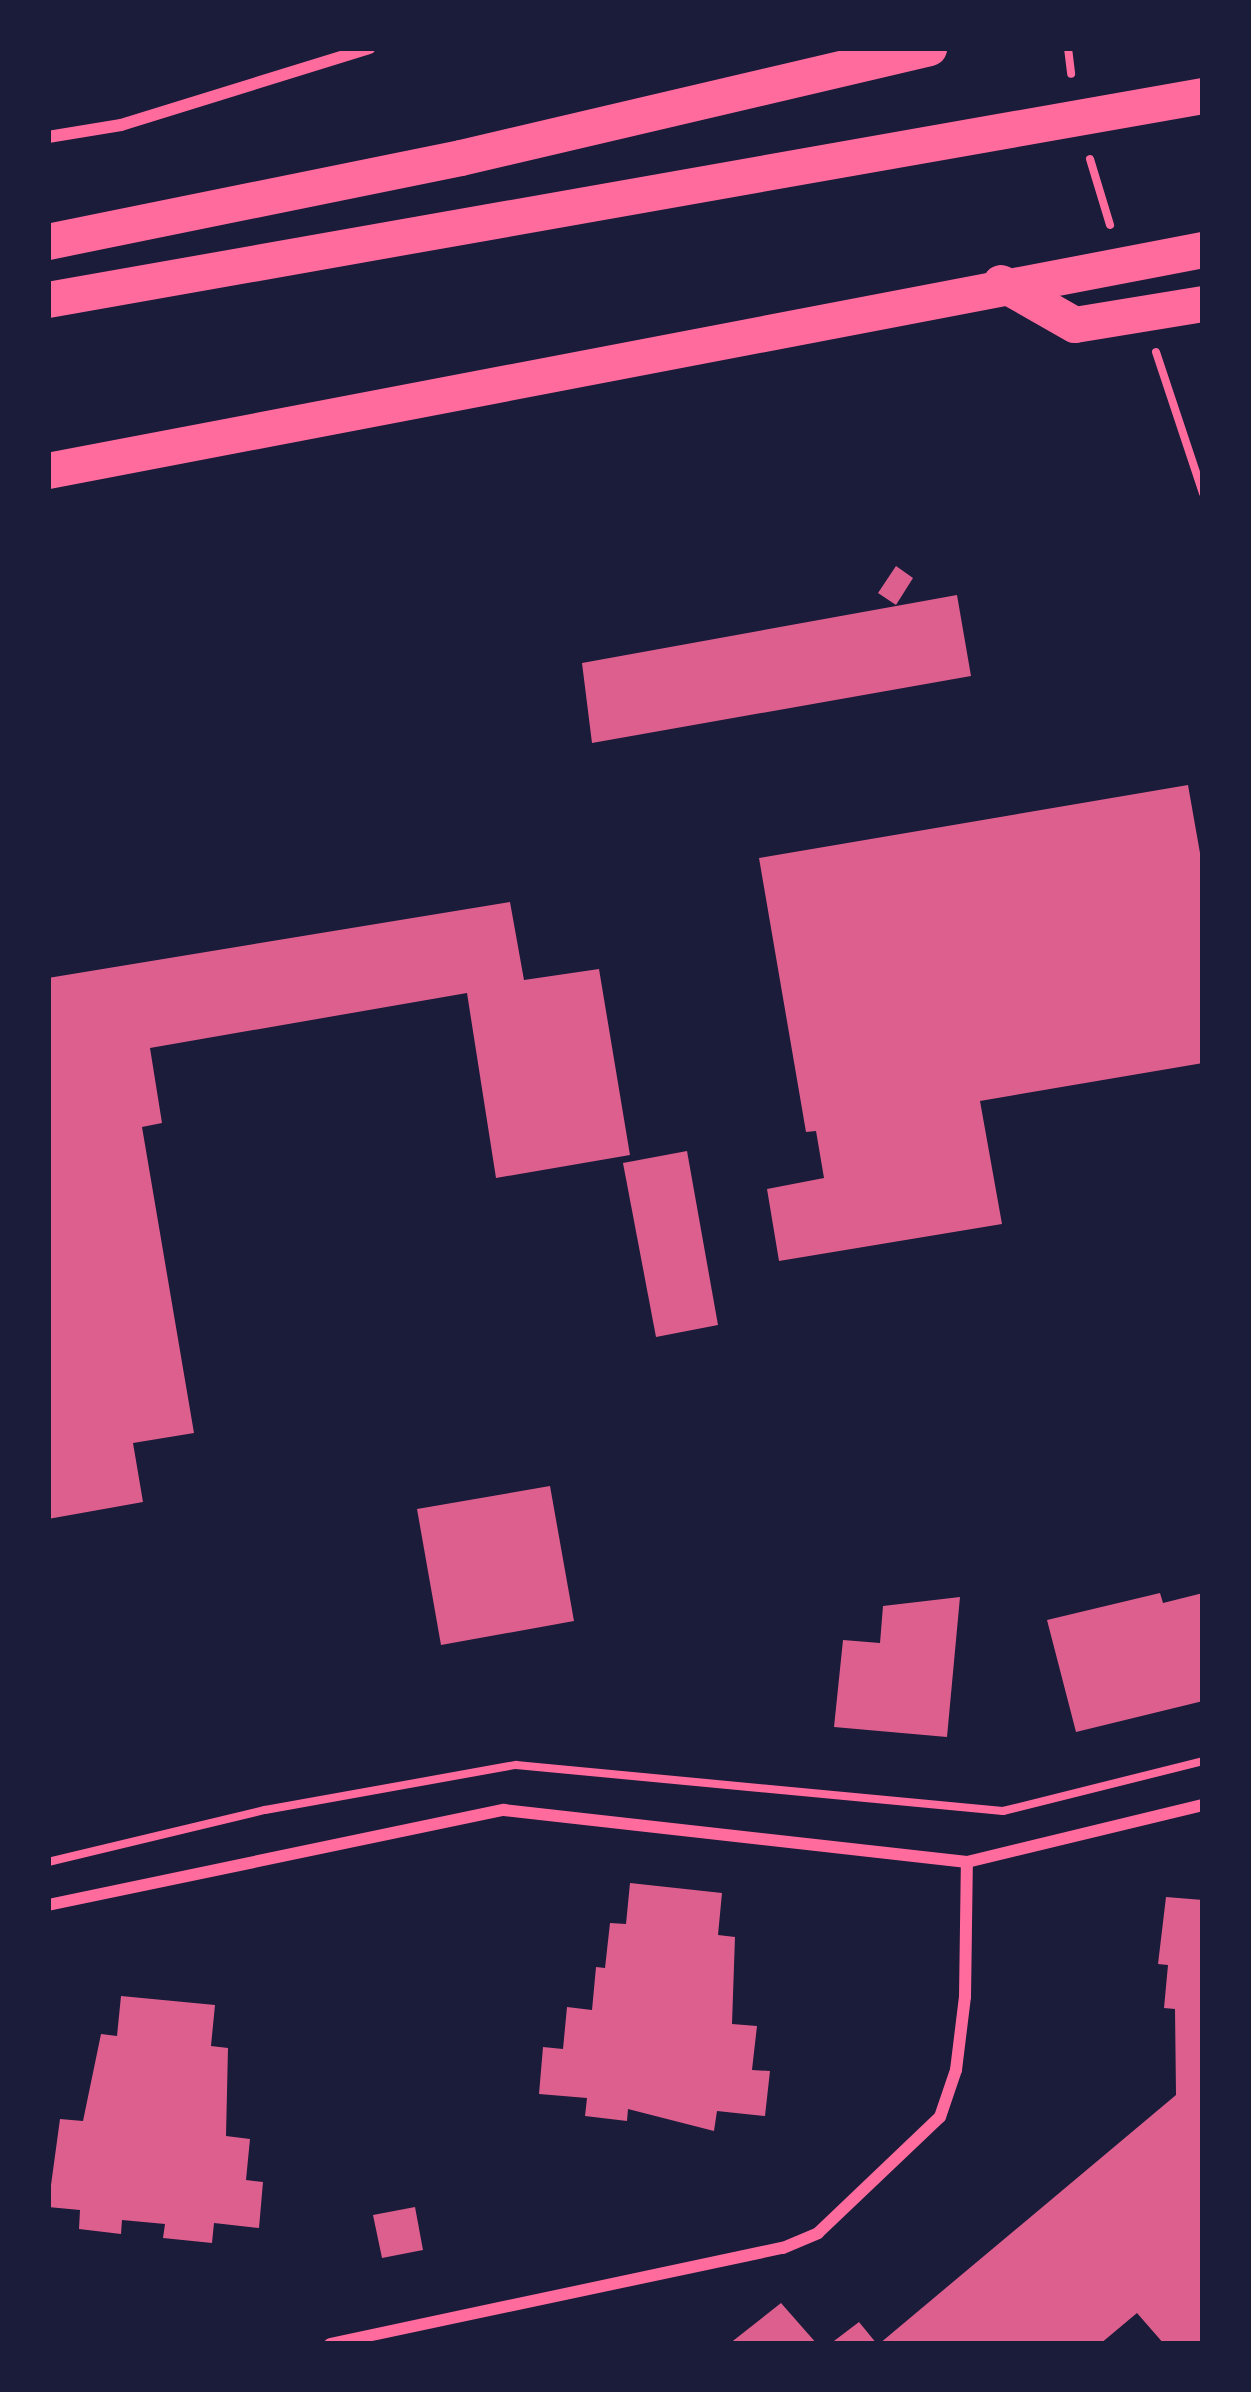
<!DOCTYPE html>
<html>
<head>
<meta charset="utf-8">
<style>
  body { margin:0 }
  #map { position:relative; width:1251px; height:2392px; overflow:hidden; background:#1b1b3a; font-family:Roboto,sans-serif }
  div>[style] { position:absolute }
  .building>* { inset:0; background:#dd5f8e }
  .path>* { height:8px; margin:-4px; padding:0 4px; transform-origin:4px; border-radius:4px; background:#ff6b9d }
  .minor>* { height:12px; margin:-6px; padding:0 6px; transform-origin:6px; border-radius:6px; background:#ff6b9d }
  .motorway>* { height:36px; margin:-18px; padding:0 18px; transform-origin:18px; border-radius:18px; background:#ff6b9d }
  span { translate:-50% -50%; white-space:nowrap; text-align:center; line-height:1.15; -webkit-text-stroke:9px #1b1b3a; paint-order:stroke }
  .frame { position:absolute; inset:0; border:51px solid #1b1b3a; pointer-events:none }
</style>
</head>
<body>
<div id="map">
  <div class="building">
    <i style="clip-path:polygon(896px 566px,913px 578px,896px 605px,878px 593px)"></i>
    <i style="clip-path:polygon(957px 595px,971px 676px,592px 743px,582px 663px)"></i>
    <i style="clip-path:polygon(1188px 785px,1203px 870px,1203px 1063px,980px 1101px,1002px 1224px,779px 1261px,767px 1189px,824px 1178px,816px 1131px,806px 1132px,759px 858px)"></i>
    <i style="clip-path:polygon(510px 902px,524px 980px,599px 969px,630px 1155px,496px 1178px,467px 993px,150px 1048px,162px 1123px,142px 1127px,194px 1433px,133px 1443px,143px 1502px,48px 1519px,48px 978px)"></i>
    <i style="clip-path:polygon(687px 1151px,718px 1325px,656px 1337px,623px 1163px)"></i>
    <i style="clip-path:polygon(550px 1486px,574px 1621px,441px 1645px,417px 1509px)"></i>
    <i style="clip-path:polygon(1160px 1593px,1163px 1603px,1203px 1593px,1203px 1701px,1076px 1732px,1047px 1620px)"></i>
    <i style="clip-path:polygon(960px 1597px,947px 1737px,834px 1727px,843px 1640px,880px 1643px,883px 1606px)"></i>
    <i style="clip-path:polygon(630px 1883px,722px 1893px,718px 1935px,735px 1937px,732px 2024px,757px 2026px,752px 2070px,770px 2071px,765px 2116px,717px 2111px,714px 2131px,628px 2109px,627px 2121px,585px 2116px,587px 2098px,539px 2094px,543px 2047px,563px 2049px,567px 2007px,592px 2010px,596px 1967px,605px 1968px,610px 1923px,626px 1924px)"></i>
    <i style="clip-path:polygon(1166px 1897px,1203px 1900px,1203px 2344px,1164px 2344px,1137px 2313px,1100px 2344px,879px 2344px,1176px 2095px,1175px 2009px,1164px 2008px,1168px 1965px,1158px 1964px)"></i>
    <i style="clip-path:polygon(121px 1996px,215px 2005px,211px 2046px,228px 2048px,226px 2136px,250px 2139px,246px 2180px,263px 2182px,259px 2228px,214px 2223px,212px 2243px,163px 2238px,165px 2224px,122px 2220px,121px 2234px,79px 2229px,80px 2210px,48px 2207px,60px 2119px,83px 2121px,101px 2034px,117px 2036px)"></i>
    <i style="clip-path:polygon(415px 2207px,423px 2250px,382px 2258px,373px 2215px)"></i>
    <i style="clip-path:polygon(781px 2303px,817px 2344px,729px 2344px)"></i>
    <i style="clip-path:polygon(859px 2322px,877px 2344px,830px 2344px)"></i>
  </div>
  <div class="path">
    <i style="left:1068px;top:48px;width:26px;rotate:83deg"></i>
    <i style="left:1090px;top:159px;width:69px;rotate:73.1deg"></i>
    <i style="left:1156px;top:352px;width:149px;rotate:71.6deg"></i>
    <i style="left:48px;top:1862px;width:223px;rotate:-13.5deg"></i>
    <i style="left:265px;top:1810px;width:255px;rotate:-10.2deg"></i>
    <i style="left:516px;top:1765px;width:489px;rotate:5.4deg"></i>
    <i style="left:1003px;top:1811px;width:206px;rotate:-14deg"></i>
  </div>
  <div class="minor">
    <i style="left:48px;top:137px;width:74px;rotate:-9.3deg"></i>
    <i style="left:121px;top:125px;width:260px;rotate:-17.2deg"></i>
    <i style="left:48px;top:1905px;width:466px;rotate:-11.8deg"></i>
    <i style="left:504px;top:1810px;width:466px;rotate:6.4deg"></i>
    <i style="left:967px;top:1862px;width:243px;rotate:-13.6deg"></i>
    <i style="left:330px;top:2344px;width:463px;rotate:-12deg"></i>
    <i style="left:783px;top:2248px;width:38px;rotate:-23deg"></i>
    <i style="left:818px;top:2233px;width:168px;rotate:-43.6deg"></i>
    <i style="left:940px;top:2117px;width:50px;rotate:-71.2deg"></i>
    <i style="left:956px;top:2070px;width:74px;rotate:-83deg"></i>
    <i style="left:965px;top:1997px;width:135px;rotate:-89.2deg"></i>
  </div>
  <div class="motorway">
    <i style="left:48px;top:242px;width:421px;rotate:-11.5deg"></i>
    <i style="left:461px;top:158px;width:481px;rotate:-13.2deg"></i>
    <i style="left:1001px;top:283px;width:85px;rotate:29.6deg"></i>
    <i style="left:1075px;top:325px;width:130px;rotate:-9.3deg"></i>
    <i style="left:48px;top:300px;width:1173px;rotate:-10.02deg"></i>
    <i style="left:48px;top:471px;width:1176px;rotate:-10.83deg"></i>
  </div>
  <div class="frame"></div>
</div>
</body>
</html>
